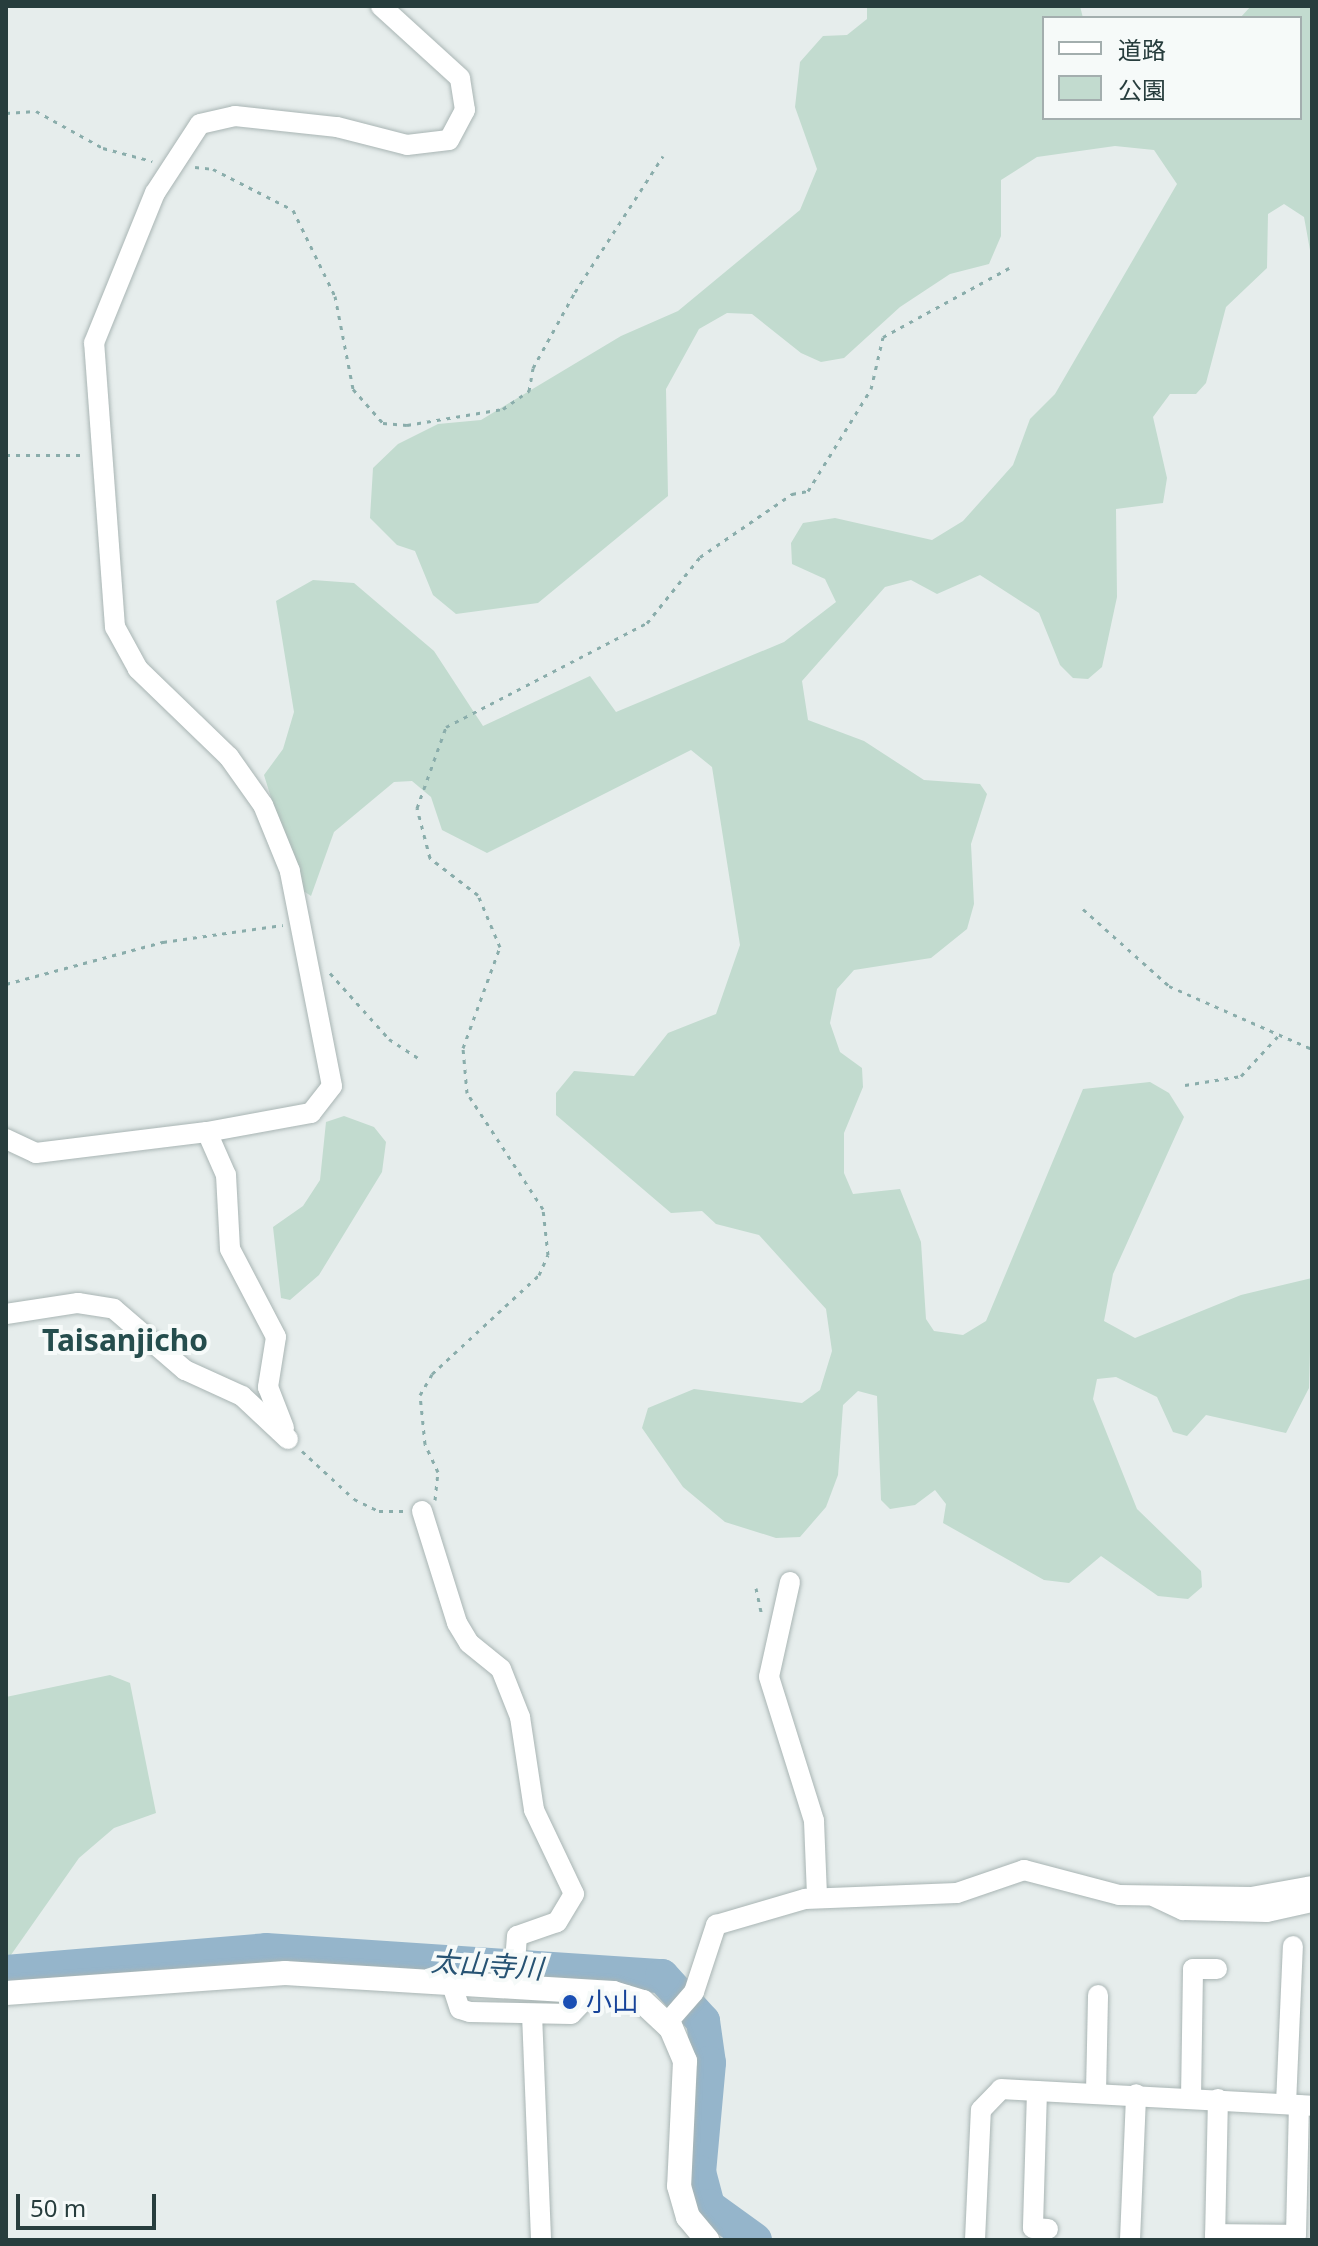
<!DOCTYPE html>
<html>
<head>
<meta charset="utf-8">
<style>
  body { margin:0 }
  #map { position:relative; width:1318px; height:2246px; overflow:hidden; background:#e6edec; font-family:"Noto Sans","Noto Sans JP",sans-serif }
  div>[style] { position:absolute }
  .green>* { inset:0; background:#c2dbcf }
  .river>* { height:34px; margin:-17px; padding:0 17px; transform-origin:17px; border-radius:17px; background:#95b5cb }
  .path>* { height:3px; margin-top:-1.5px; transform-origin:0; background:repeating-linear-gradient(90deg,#8aadab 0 4px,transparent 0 10px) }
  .roads { filter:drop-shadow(0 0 2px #a9b5b4) drop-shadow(0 0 2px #a9b5b4) }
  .street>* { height:20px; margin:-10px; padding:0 10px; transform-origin:10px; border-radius:10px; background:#fff }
  .secondary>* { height:24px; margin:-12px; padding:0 12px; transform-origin:12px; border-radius:12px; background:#fff }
  .dots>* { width:22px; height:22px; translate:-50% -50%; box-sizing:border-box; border:4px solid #f6faf9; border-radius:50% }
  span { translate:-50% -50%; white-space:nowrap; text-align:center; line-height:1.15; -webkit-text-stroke:8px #f6faf9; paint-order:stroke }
  .transit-label { font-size:26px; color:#164399 }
  .left { translate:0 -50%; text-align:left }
  .water-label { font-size:28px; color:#275373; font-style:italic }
  .quarter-label { font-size:30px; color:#254d4d; font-weight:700 }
  .frame { position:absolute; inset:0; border:8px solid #273d3d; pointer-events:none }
  .legend { position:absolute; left:1042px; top:16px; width:260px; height:104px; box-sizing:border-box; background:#f6faf9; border:2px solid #a3aeae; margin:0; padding:10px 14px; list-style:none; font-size:24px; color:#273d3d }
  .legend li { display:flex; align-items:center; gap:16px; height:40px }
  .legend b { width:40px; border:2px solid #a3aeae }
  .scale { position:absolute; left:16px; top:2194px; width:140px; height:36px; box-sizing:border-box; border:4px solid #273d3d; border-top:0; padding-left:10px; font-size:24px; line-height:28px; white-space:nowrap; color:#273d3d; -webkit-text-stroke:6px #f6faf9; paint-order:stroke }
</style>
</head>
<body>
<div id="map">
  <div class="green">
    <i style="clip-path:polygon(867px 6px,1080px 6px,1083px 18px,1044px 18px,1044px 118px,1300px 118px,1300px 18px,1240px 18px,1251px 6px,1312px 6px,1312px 261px,1304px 217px,1284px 204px,1268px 214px,1267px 268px,1226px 307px,1206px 383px,1196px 394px,1170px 394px,1153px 417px,1167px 478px,1163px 503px,1116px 509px,1117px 597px,1102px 667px,1088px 679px,1073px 678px,1060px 665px,1039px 613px,980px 575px,937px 594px,911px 580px,885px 587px,802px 681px,808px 720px,864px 741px,924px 780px,980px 784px,987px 794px,971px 844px,974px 904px,967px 929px,931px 958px,854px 970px,837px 989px,830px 1023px,840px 1052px,862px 1068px,863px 1087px,844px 1133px,844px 1173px,853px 1194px,900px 1189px,921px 1242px,926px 1319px,934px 1331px,963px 1335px,986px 1321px,1083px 1089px,1150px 1082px,1169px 1093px,1184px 1117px,1113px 1274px,1104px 1321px,1135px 1338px,1241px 1295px,1312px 1278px,1309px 1388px,1286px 1433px,1206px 1415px,1187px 1436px,1173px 1432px,1157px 1397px,1116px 1377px,1097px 1379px,1093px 1399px,1137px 1509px,1201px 1571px,1202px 1587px,1188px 1599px,1158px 1596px,1101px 1556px,1069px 1583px,1044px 1580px,943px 1523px,946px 1504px,935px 1490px,915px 1505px,890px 1509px,881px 1500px,877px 1396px,858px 1391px,843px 1405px,838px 1475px,826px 1507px,800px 1537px,776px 1538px,725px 1522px,683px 1487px,642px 1428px,648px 1408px,694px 1389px,802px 1403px,820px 1390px,832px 1351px,826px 1309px,759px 1235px,716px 1224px,702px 1211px,671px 1213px,556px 1115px,556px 1093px,574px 1071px,634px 1076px,668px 1033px,716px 1014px,740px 945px,712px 767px,691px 750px,487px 853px,442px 830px,431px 797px,412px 781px,394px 782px,334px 832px,311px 896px,299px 888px,264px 775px,283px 749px,294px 712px,276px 601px,313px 580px,354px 583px,434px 651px,483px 726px,590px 676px,616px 712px,784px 642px,836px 602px,825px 579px,792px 564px,791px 543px,803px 523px,835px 518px,932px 540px,963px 521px,1013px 465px,1030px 419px,1055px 394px,1177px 184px,1154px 150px,1115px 146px,1037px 157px,1001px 180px,1001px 236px,989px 264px,950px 274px,900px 307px,844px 358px,821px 362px,801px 353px,752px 314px,727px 313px,699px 329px,666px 389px,668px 496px,538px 603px,456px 614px,433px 595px,415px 551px,397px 545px,370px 518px,373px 468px,398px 444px,438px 424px,481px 420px,621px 336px,678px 311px,800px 210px,817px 169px,795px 107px,800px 62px,823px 36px,847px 35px,867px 19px)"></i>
    <i style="clip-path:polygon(344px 1116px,374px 1127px,386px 1142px,382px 1172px,319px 1275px,290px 1300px,281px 1298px,273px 1227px,303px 1206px,320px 1180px,326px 1122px)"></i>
    <i style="clip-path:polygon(110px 1675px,130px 1683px,156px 1813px,114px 1828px,79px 1858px,6px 1962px,6px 1697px)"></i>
  </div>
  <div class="river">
    <i style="left:6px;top:1972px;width:261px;rotate:-4.8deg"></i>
    <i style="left:266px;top:1950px;width:397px;rotate:3.8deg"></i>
    <i style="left:662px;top:1976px;width:61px;rotate:47.7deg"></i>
    <i style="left:703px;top:2021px;width:42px;rotate:81.9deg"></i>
    <i style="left:709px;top:2063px;width:109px;rotate:95.2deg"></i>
    <i style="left:699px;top:2172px;width:35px;rotate:75deg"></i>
    <i style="left:708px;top:2206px;width:58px;rotate:35.9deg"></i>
  </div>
  <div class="path">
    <i style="left:6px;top:113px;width:30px;rotate:-4deg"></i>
    <i style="left:36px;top:111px;width:77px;rotate:28.9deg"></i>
    <i style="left:103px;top:148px;width:51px;rotate:14.9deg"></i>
    <i style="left:195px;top:167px;width:18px;rotate:6deg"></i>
    <i style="left:213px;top:169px;width:90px;rotate:27.1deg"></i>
    <i style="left:293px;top:210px;width:96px;rotate:64deg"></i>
    <i style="left:335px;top:296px;width:95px;rotate:79deg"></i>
    <i style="left:353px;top:389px;width:45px;rotate:48.6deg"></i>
    <i style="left:383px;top:423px;width:24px;rotate:5deg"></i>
    <i style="left:407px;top:425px;width:97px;rotate:-9.5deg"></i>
    <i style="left:503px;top:409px;width:32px;rotate:-35deg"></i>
    <i style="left:529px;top:391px;width:23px;rotate:-80deg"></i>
    <i style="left:533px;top:368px;width:87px;rotate:-61.1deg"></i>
    <i style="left:575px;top:292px;width:162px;rotate:-57.1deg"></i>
    <i style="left:6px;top:455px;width:76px"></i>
    <i style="left:1083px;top:909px;width:115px;rotate:41.8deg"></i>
    <i style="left:1169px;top:986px;width:156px;rotate:23.8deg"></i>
    <i style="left:330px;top:973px;width:89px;rotate:48.2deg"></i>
    <i style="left:389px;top:1039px;width:38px;rotate:33deg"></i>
    <i style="left:6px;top:984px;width:163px;rotate:-15deg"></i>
    <i style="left:163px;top:942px;width:121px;rotate:-8.1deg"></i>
    <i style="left:1185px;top:1085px;width:57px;rotate:-9.1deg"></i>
    <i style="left:1241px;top:1076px;width:57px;rotate:-47.1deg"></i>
    <i style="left:302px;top:1451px;width:71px;rotate:42.7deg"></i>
    <i style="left:354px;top:1499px;width:28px;rotate:26deg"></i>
    <i style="left:379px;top:1511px;width:25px"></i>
    <i style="left:435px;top:1500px;width:28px;rotate:-84deg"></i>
    <i style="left:438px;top:1472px;width:31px;rotate:-115deg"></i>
    <i style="left:425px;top:1444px;width:49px;rotate:-95.8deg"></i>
    <i style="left:420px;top:1395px;width:24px;rotate:-60deg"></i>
    <i style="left:432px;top:1374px;width:146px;rotate:-42.8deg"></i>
    <i style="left:539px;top:1275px;width:22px;rotate:-66deg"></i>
    <i style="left:548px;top:1255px;width:46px;rotate:-96.2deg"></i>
    <i style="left:543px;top:1209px;width:139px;rotate:-123.2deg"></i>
    <i style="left:467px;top:1093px;width:45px;rotate:-95.1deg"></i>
    <i style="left:463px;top:1048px;width:108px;rotate:-69.9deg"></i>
    <i style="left:500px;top:947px;width:56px;rotate:-112.9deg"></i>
    <i style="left:478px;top:895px;width:61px;rotate:-142.4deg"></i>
    <i style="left:430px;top:858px;width:52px;rotate:-104.6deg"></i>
    <i style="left:417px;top:808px;width:86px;rotate:-70.3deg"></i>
    <i style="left:446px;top:727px;width:226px;rotate:-27.4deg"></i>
    <i style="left:647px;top:623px;width:85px;rotate:-51.2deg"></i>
    <i style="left:700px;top:557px;width:112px;rotate:-34.4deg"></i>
    <i style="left:792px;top:494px;width:16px;rotate:-11deg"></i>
    <i style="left:808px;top:491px;width:120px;rotate:-58.3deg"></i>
    <i style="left:871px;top:389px;width:53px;rotate:-77deg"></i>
    <i style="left:883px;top:337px;width:144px;rotate:-28.7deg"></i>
    <i style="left:756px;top:1588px;width:29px;rotate:78deg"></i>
  </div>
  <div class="roads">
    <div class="street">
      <i style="left:207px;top:1132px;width:47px;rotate:66.2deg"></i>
      <i style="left:226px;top:1175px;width:74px;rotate:86.9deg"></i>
      <i style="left:230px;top:1249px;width:99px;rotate:62.4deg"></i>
      <i style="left:276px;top:1337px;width:51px;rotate:99.1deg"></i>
      <i style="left:268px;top:1387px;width:44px;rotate:68.7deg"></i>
      <i style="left:6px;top:1139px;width:33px;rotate:25deg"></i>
      <i style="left:36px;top:1153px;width:172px;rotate:-7deg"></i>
      <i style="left:207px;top:1132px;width:106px;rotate:-10.4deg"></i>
      <i style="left:311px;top:1113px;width:34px;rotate:-52deg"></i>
      <i style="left:332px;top:1086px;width:219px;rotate:-101.1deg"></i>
      <i style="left:290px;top:871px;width:71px;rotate:-112.2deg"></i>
      <i style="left:263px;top:805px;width:59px;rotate:-125.3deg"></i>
      <i style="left:229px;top:757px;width:127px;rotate:-136deg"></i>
      <i style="left:138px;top:669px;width:48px;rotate:-118.7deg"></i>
      <i style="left:115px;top:627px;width:285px;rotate:-94.2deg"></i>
      <i style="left:94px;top:343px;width:162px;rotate:-67.9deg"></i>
      <i style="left:155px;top:193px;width:82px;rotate:-56.9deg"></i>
      <i style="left:200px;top:124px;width:36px;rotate:-13deg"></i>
      <i style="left:235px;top:116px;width:103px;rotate:6.2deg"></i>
      <i style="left:337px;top:127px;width:72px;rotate:14.4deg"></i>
      <i style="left:407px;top:145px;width:42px;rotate:-6.8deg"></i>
      <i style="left:449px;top:140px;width:34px;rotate:-62deg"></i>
      <i style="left:465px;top:110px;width:32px;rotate:-99deg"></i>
      <i style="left:460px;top:78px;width:107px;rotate:-137.7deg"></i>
      <i style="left:6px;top:1314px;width:73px;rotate:-8.7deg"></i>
      <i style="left:78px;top:1303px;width:36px;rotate:9deg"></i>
      <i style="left:114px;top:1309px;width:94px;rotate:40.7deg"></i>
      <i style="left:185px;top:1370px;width:63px;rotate:24.5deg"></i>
      <i style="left:242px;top:1396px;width:63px;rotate:43.1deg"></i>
      <i style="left:422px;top:1511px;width:117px;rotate:72.6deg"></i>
      <i style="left:457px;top:1623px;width:23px;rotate:59deg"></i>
      <i style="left:469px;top:1643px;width:41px;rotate:39.1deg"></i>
      <i style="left:501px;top:1669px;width:52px;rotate:68.4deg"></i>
      <i style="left:520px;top:1717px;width:94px;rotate:81.4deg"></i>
      <i style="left:534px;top:1810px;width:93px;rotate:64.5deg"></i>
      <i style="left:574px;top:1894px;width:33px;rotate:121deg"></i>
      <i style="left:557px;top:1922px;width:42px;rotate:160.7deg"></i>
      <i style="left:517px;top:1936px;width:52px;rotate:94.4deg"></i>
      <i style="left:790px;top:1582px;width:97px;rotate:102.5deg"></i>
      <i style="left:769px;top:1677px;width:151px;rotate:72.6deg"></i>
      <i style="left:814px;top:1821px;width:76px;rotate:87.7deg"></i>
      <i style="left:1155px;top:1897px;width:31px;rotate:25deg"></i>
      <i style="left:1183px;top:1910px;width:84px;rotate:1.4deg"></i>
      <i style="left:1267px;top:1912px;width:46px;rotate:-12.5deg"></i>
      <i style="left:452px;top:1985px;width:25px;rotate:72deg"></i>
      <i style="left:460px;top:2009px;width:10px;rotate:17deg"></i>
      <i style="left:470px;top:2012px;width:101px;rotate:1.1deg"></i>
      <i style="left:571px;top:2014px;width:30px;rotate:-46deg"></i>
      <i style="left:532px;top:2014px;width:226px;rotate:87.7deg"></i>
      <i style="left:667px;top:2023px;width:41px;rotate:-48.9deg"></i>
      <i style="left:694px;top:1992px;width:71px;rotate:-71.8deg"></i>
      <i style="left:716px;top:1925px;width:93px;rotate:-16.3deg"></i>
      <i style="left:805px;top:1899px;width:152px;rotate:-2.3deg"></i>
      <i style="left:957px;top:1893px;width:71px;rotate:-18.9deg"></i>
      <i style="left:1024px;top:1870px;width:98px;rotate:14.7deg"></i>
      <i style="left:1119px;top:1895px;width:132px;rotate:0.9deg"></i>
      <i style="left:1251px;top:1897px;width:62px;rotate:-10.2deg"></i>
      <i style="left:1037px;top:2091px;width:137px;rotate:91.7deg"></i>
      <i style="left:1033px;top:2228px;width:15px;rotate:4deg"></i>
      <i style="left:1096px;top:2093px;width:98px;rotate:-88.8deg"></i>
      <i style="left:1191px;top:2098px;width:129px;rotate:-89.1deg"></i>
      <i style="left:1193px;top:1969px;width:24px"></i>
      <i style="left:1286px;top:2104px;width:158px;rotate:-87.5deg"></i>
      <i style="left:1215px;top:2234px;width:81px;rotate:0.7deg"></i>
      <i style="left:1296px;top:2235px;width:130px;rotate:-88.7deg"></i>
      <i style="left:975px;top:2240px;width:130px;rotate:-87.4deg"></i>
      <i style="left:981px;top:2110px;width:29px;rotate:-46deg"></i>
      <i style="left:1001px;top:2089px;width:311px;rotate:3.1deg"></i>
      <i style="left:1130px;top:2240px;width:146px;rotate:-87.6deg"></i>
      <i style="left:1215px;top:2240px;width:141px;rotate:-88.8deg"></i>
    </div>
    <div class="secondary">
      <i style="left:6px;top:1993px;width:280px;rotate:-4.1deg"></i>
      <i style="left:285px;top:1973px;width:329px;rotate:3.5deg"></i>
      <i style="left:613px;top:1993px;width:31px;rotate:17deg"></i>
      <i style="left:643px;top:2002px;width:38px;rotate:43deg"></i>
      <i style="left:671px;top:2028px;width:36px;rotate:67deg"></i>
      <i style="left:685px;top:2061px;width:125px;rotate:92.7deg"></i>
      <i style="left:679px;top:2186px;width:32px;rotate:74deg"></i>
      <i style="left:688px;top:2217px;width:30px;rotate:50deg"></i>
    </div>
  </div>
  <div class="dots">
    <i style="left:570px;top:2002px;background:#1a4fb4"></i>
  </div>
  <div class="transit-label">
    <span class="left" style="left:586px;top:2002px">小山</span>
  </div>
  <div class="water-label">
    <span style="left:487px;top:1964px;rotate:4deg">太山寺川</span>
  </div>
  <div class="quarter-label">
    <span style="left:125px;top:1340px">Taisanjicho</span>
  </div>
  <div class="frame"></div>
  <ul class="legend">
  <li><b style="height:10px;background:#fff"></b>道路</li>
  <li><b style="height:22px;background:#c2dbcf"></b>公園</li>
  </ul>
  <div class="scale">50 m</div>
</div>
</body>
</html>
